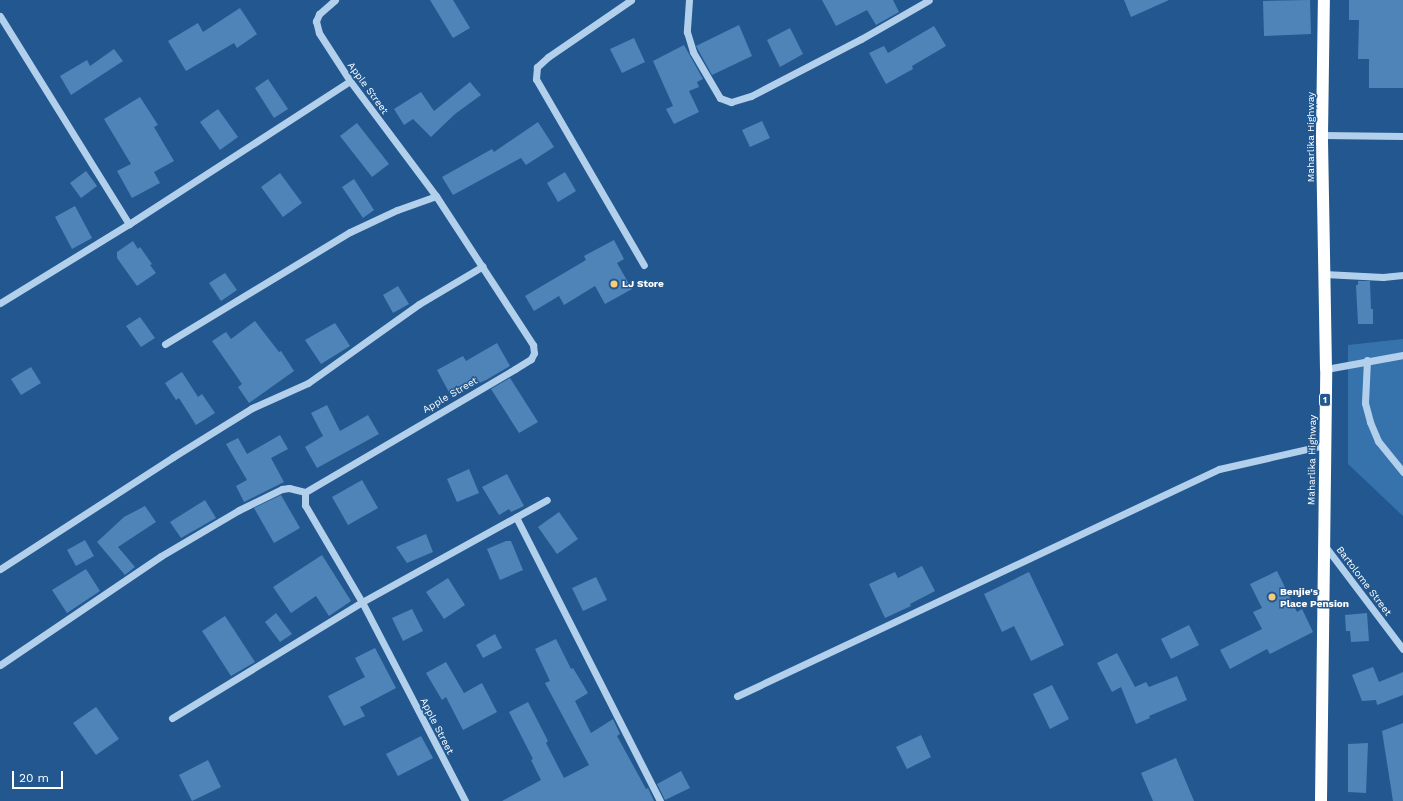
<!DOCTYPE html>
<html>
<head>
<meta charset="utf-8">
<style>
  body { margin:0 }
  #map { position:relative; width:1403px; height:801px; overflow:hidden; background:#22588f; font-family:"Work Sans",sans-serif }
  div>[style] { position:absolute }
  .green>* { inset:0; background:#3673ad }
  .building>* { inset:0; background:#4f84b8 }
  .minor>* { height:7px; margin:-3.5px; padding:0 3.5px; transform-origin:3.5px; border-radius:3.5px; background:#b2d0ec }
  .highway>* { height:12px; margin:-6px; padding:0 6px; transform-origin:6px; border-radius:6px; background:#fff }
  .dots>* { width:11px; height:11px; translate:-50% -50%; box-sizing:border-box; border:2px solid #22588f; border-radius:50% }
  span { translate:-50% -50%; white-space:nowrap; text-align:center; line-height:1.15; -webkit-text-stroke:3px #22588f; paint-order:stroke }
  .shield-label span { padding:1px 3px; background:#22588f; border:1px solid; border-radius:3px; -webkit-text-stroke-width:0 }
  .shield-label { font-size:9px; color:#fff; font-weight:700 }
  .street-label { font-size:10px; color:#fff }
  .poi-label { font-size:10px; color:#fff; font-weight:700 }
  .left { translate:0 -50%; text-align:left }
  .scale { position:absolute; left:12px; top:771px; width:51px; height:18px; box-sizing:border-box; border:2px solid #fff; border-top:0; padding-left:5px; font-size:12px; line-height:14px; white-space:nowrap; color:#fff; -webkit-text-stroke:3px #22588f; paint-order:stroke }
</style>
</head>
<body>
<div id="map">
  <div class="green">
    <i style="clip-path:polygon(1403px 339px,1403px 516px,1348px 464px,1348px 345px)"></i>
  </div>
  <div class="building">
    <i style="clip-path:polygon(430px 0,453px 0,470px 28px,453px 38px)"></i>
    <i style="clip-path:polygon(822px 0,893px 0,899px 12px,876px 25px,867px 10px,836px 26px)"></i>
    <i style="clip-path:polygon(1124px 0,1169px 0,1131px 17px)"></i>
    <i style="clip-path:polygon(1310px 0,1311px 34px,1264px 36px,1263px 1px)"></i>
    <i style="clip-path:polygon(1349px 0,1403px 0,1403px 88px,1369px 88px,1369px 59px,1358px 59px,1359px 20px,1349px 20px)"></i>
    <i style="clip-path:polygon(240px 8px,257px 34px,237px 48px,234px 43px,186px 71px,168px 41px,198px 23px,203px 32px)"></i>
    <i style="clip-path:polygon(739px 25px,752px 56px,712px 75px,696px 46px)"></i>
    <i style="clip-path:polygon(934px 26px,946px 46px,912px 66px,913px 69px,886px 84px,869px 53px,884px 46px,888px 53px)"></i>
    <i style="clip-path:polygon(790px 28px,803px 54px,780px 67px,767px 40px)"></i>
    <i style="clip-path:polygon(634px 38px,645px 62px,622px 73px,610px 49px)"></i>
    <i style="clip-path:polygon(684px 45px,703px 79px,697px 82px,699px 87px,689px 91px,699px 112px,674px 124px,666px 109px,673px 106px,653px 61px)"></i>
    <i style="clip-path:polygon(114px 49px,123px 61px,71px 95px,60px 76px,87px 60px,90px 66px)"></i>
    <i style="clip-path:polygon(268px 79px,288px 109px,274px 118px,255px 88px)"></i>
    <i style="clip-path:polygon(470px 82px,481px 95px,455px 114px,431px 137px,413px 119px,404px 125px,394px 109px,421px 92px,434px 111px)"></i>
    <i style="clip-path:polygon(140px 97px,158px 125px,154px 127px,174px 161px,154px 172px,160px 183px,132px 198px,117px 171px,131px 164px,104px 119px)"></i>
    <i style="clip-path:polygon(218px 109px,238px 137px,220px 150px,200px 122px)"></i>
    <i style="clip-path:polygon(762px 121px,770px 138px,750px 147px,742px 130px)"></i>
    <i style="clip-path:polygon(538px 122px,554px 147px,526px 165px,521px 158px,453px 195px,442px 177px,492px 149px,494px 152px)"></i>
    <i style="clip-path:polygon(357px 123px,389px 164px,372px 177px,340px 136px)"></i>
    <i style="clip-path:polygon(86px 171px,97px 186px,81px 198px,70px 183px)"></i>
    <i style="clip-path:polygon(565px 172px,576px 191px,558px 202px,547px 183px)"></i>
    <i style="clip-path:polygon(280px 173px,302px 203px,283px 217px,261px 187px)"></i>
    <i style="clip-path:polygon(354px 179px,374px 210px,363px 218px,342px 187px)"></i>
    <i style="clip-path:polygon(75px 206px,92px 238px,72px 249px,55px 217px)"></i>
    <i style="clip-path:polygon(614px 240px,624px 259px,617px 263px,632px 289px,605px 304px,595px 286px,564px 305px,559px 296px,534px 311px,525px 296px,586px 260px,584px 256px)"></i>
    <i style="clip-path:polygon(133px 241px,138px 249px,140px 247px,152px 264px,150px 265px,156px 273px,137px 286px,117px 258px,117px 252px)"></i>
    <i style="clip-path:polygon(225px 273px,237px 290px,221px 301px,209px 283px)"></i>
    <i style="clip-path:polygon(1358px 281px,1370px 281px,1371px 309px,1373px 309px,1373px 324px,1358px 324px,1356px 285px,1358px 285px)"></i>
    <i style="clip-path:polygon(398px 286px,409px 304px,393px 313px,383px 295px)"></i>
    <i style="clip-path:polygon(140px 317px,155px 338px,141px 347px,126px 326px)"></i>
    <i style="clip-path:polygon(255px 321px,279px 352px,281px 351px,294px 371px,249px 403px,238px 387px,242px 384px,212px 341px,226px 332px,231px 339px)"></i>
    <i style="clip-path:polygon(335px 323px,350px 346px,321px 364px,305px 340px)"></i>
    <i style="clip-path:polygon(497px 343px,510px 366px,486px 380px,451px 396px,437px 370px,463px 356px,466px 361px)"></i>
    <i style="clip-path:polygon(31px 367px,41px 383px,21px 395px,11px 379px)"></i>
    <i style="clip-path:polygon(182px 372px,198px 397px,202px 394px,215px 413px,196px 425px,179px 398px,176px 400px,165px 383px)"></i>
    <i style="clip-path:polygon(510px 378px,538px 422px,519px 433px,491px 389px)"></i>
    <i style="clip-path:polygon(327px 405px,340px 431px,368px 415px,379px 434px,317px 468px,305px 447px,323px 436px,311px 413px)"></i>
    <i style="clip-path:polygon(280px 435px,288px 449px,271px 458px,284px 482px,244px 502px,236px 486px,247px 480px,226px 444px,238px 438px,247px 454px)"></i>
    <i style="clip-path:polygon(469px 469px,479px 493px,457px 502px,447px 479px)"></i>
    <i style="clip-path:polygon(507px 474px,524px 506px,511px 512px,509px 509px,499px 515px,482px 487px)"></i>
    <i style="clip-path:polygon(362px 480px,378px 508px,348px 525px,332px 497px)"></i>
    <i style="clip-path:polygon(281px 495px,300px 528px,274px 543px,254px 508px)"></i>
    <i style="clip-path:polygon(205px 500px,216px 518px,181px 538px,170px 522px)"></i>
    <i style="clip-path:polygon(145px 506px,156px 522px,118px 547px,135px 567px,125px 575px,97px 542px,124px 517px)"></i>
    <i style="clip-path:polygon(559px 512px,578px 539px,557px 554px,538px 527px)"></i>
    <i style="clip-path:polygon(426px 534px,433px 552px,407px 563px,396px 547px)"></i>
    <i style="clip-path:polygon(85px 540px,94px 556px,76px 566px,67px 550px)"></i>
    <i style="clip-path:polygon(506px 541px,511px 541px,523px 570px,500px 580px,487px 549px)"></i>
    <i style="clip-path:polygon(322px 555px,351px 601px,329px 616px,316px 596px,291px 613px,273px 587px)"></i>
    <i style="clip-path:polygon(922px 566px,935px 591px,910px 604px,911px 606px,885px 618px,869px 584px,895px 572px,898px 578px)"></i>
    <i style="clip-path:polygon(86px 569px,100px 591px,67px 613px,52px 590px)"></i>
    <i style="clip-path:polygon(1277px 571px,1297px 612px,1302px 609px,1313px 632px,1270px 654px,1267px 649px,1230px 669px,1220px 650px,1262px 629px,1253px 612px,1262px 608px,1250px 584px)"></i>
    <i style="clip-path:polygon(1029px 572px,1064px 645px,1031px 661px,1014px 626px,1002px 632px,984px 594px)"></i>
    <i style="clip-path:polygon(596px 577px,607px 600px,583px 611px,572px 588px)"></i>
    <i style="clip-path:polygon(448px 578px,465px 605px,444px 619px,426px 592px)"></i>
    <i style="clip-path:polygon(412px 609px,423px 631px,403px 641px,392px 618px)"></i>
    <i style="clip-path:polygon(276px 613px,292px 634px,280px 642px,265px 622px)"></i>
    <i style="clip-path:polygon(1367px 613px,1369px 641px,1351px 642px,1350px 631px,1346px 631px,1345px 615px)"></i>
    <i style="clip-path:polygon(225px 616px,255px 662px,231px 676px,202px 631px)"></i>
    <i style="clip-path:polygon(1189px 625px,1199px 645px,1171px 659px,1161px 639px)"></i>
    <i style="clip-path:polygon(495px 634px,502px 648px,483px 658px,476px 645px)"></i>
    <i style="clip-path:polygon(556px 639px,571px 669px,573px 668px,588px 693px,575px 701px,591px 733px,613px 719px,620px 734px,617px 736px,646px 789px,648px 788px,654px 801px,502px 801px,541px 780px,531px 760px,533px 759px,509px 712px,528px 702px,548px 741px,546px 743px,564px 778px,589px 765px,545px 683px,550px 681px,535px 649px)"></i>
    <i style="clip-path:polygon(375px 648px,396px 688px,360px 707px,365px 716px,344px 726px,328px 696px,365px 677px,355px 658px)"></i>
    <i style="clip-path:polygon(1117px 653px,1135px 687px,1146px 682px,1149px 687px,1177px 676px,1187px 700px,1149px 716px,1150px 718px,1136px 724px,1121px 687px,1112px 692px,1097px 663px)"></i>
    <i style="clip-path:polygon(446px 662px,464px 693px,482px 683px,497px 712px,463px 730px,446px 697px,442px 700px,426px 673px)"></i>
    <i style="clip-path:polygon(1373px 667px,1379px 682px,1403px 672px,1403px 695px,1377px 705px,1376px 700px,1362px 701px,1352px 675px)"></i>
    <i style="clip-path:polygon(1052px 685px,1069px 719px,1050px 729px,1033px 694px)"></i>
    <i style="clip-path:polygon(96px 707px,119px 739px,96px 755px,73px 723px)"></i>
    <i style="clip-path:polygon(1403px 723px,1403px 801px,1393px 801px,1382px 731px)"></i>
    <i style="clip-path:polygon(921px 735px,931px 757px,907px 769px,896px 747px)"></i>
    <i style="clip-path:polygon(421px 736px,433px 758px,398px 776px,386px 754px)"></i>
    <i style="clip-path:polygon(1368px 743px,1366px 793px,1348px 792px,1348px 744px)"></i>
    <i style="clip-path:polygon(1176px 758px,1194px 801px,1153px 801px,1141px 773px)"></i>
    <i style="clip-path:polygon(208px 760px,221px 787px,192px 801px,179px 775px)"></i>
    <i style="clip-path:polygon(681px 771px,690px 788px,665px 800px,657px 784px)"></i>
  </div>
  <div class="minor">
    <i style="left:335px;top:0;width:21px;rotate:139deg"></i>
    <i style="left:319px;top:14px;width:8px;rotate:113deg"></i>
    <i style="left:316px;top:21px;width:12px;rotate:76deg"></i>
    <i style="left:319px;top:33px;width:57px;rotate:57.1deg"></i>
    <i style="left:350px;top:81px;width:144px;rotate:53.2deg"></i>
    <i style="left:436px;top:196px;width:178px;rotate:56.9deg"></i>
    <i style="left:533px;top:345px;width:8px;rotate:83deg"></i>
    <i style="left:534px;top:353px;width:7px;rotate:117deg"></i>
    <i style="left:531px;top:359px;width:19px;rotate:148deg"></i>
    <i style="left:515px;top:369px;width:243px;rotate:149.6deg"></i>
    <i style="left:305px;top:492px;width:13px;rotate:90deg"></i>
    <i style="left:305px;top:505px;width:113px;rotate:59.6deg"></i>
    <i style="left:362px;top:602px;width:224px;rotate:62.6deg"></i>
    <i style="left:631px;top:0;width:101px;rotate:145.5deg"></i>
    <i style="left:548px;top:57px;width:15px;rotate:138deg"></i>
    <i style="left:537px;top:67px;width:12px;rotate:95deg"></i>
    <i style="left:536px;top:79px;width:215px;rotate:59.9deg"></i>
    <i style="left:689px;top:0;width:32px;rotate:94deg"></i>
    <i style="left:687px;top:32px;width:21px;rotate:73deg"></i>
    <i style="left:693px;top:52px;width:53px;rotate:59.6deg"></i>
    <i style="left:720px;top:98px;width:12px;rotate:20deg"></i>
    <i style="left:731px;top:102px;width:21px;rotate:-17deg"></i>
    <i style="left:751px;top:96px;width:124px;rotate:-27.4deg"></i>
    <i style="left:861px;top:39px;width:78px;rotate:-29.8deg"></i>
    <i style="left:0;top:16px;width:245px;rotate:58.2deg"></i>
    <i style="left:1322px;top:135px;width:81px;rotate:0.7deg"></i>
    <i style="left:1324px;top:274px;width:59px;rotate:2.9deg"></i>
    <i style="left:1383px;top:277px;width:20px;rotate:-6deg"></i>
    <i style="left:0;top:303px;width:151px;rotate:-31.5deg"></i>
    <i style="left:129px;top:224px;width:263px;rotate:-32.9deg"></i>
    <i style="left:165px;top:344px;width:216px;rotate:-31.2deg"></i>
    <i style="left:350px;top:232px;width:52px;rotate:-25.1deg"></i>
    <i style="left:397px;top:210px;width:41px;rotate:-19.7deg"></i>
    <i style="left:1367px;top:360px;width:43px;rotate:92.7deg"></i>
    <i style="left:1365px;top:403px;width:20px;rotate:75deg"></i>
    <i style="left:1370px;top:422px;width:21px;rotate:67deg"></i>
    <i style="left:1378px;top:441px;width:40px;rotate:51deg"></i>
    <i style="left:1326px;top:369px;width:78px;rotate:-10.3deg"></i>
    <i style="left:516px;top:517px;width:318px;rotate:63.1deg"></i>
    <i style="left:1325px;top:546px;width:129px;rotate:52.9deg"></i>
    <i style="left:0;top:569px;width:206px;rotate:-32.9deg"></i>
    <i style="left:173px;top:457px;width:93px;rotate:-31.8deg"></i>
    <i style="left:252px;top:408px;width:61px;rotate:-24.1deg"></i>
    <i style="left:308px;top:383px;width:136px;rotate:-35.4deg"></i>
    <i style="left:419px;top:304px;width:74px;rotate:-30.7deg"></i>
    <i style="left:0;top:665px;width:194px;rotate:-34.1deg"></i>
    <i style="left:161px;top:556px;width:91px;rotate:-30.5deg"></i>
    <i style="left:239px;top:510px;width:48px;rotate:-26deg"></i>
    <i style="left:282px;top:489px;width:7px;rotate:-8deg"></i>
    <i style="left:289px;top:488px;width:16px;rotate:14deg"></i>
    <i style="left:737px;top:696px;width:533px;rotate:-25.22deg"></i>
    <i style="left:1219px;top:469px;width:109px;rotate:-12.8deg"></i>
    <i style="left:172px;top:718px;width:223px;rotate:-31.4deg"></i>
    <i style="left:362px;top:602px;width:211px;rotate:-28.9deg"></i>
  </div>
  <div class="highway">
    <i style="left:1321px;top:801px;width:432px;rotate:-89.3deg"></i>
    <i style="left:1326px;top:369px;width:234px;rotate:-91deg"></i>
    <i style="left:1322px;top:135px;width:135px;rotate:-89.2deg"></i>
  </div>
  <div class="dots">
    <i style="left:614px;top:284px;background:#f8cb75"></i>
    <i style="left:1272px;top:597px;background:#f8cb75"></i>
  </div>
  <div class="shield-label">
    <span style="left:1325px;top:400px">1</span>
  </div>
  <div class="street-label">
    <span style="left:368px;top:88px;rotate:54deg">Apple Street</span>
    <span style="left:1311px;top:137px;rotate:-90deg">Maharlika Highway</span>
    <span style="left:450px;top:395px;rotate:-30deg">Apple Street</span>
    <span style="left:1312px;top:460px;rotate:-89deg">Maharlika Highway</span>
    <span style="left:1364px;top:581px;rotate:53deg">Bartolome Street</span>
    <span style="left:437px;top:726px;rotate:63deg">Apple Street</span>
  </div>
  <div class="poi-label">
    <span class="left" style="left:622px;top:284px">LJ Store</span>
    <span class="left" style="left:1280px;top:597px">Benjie's<br>Place Pension</span>
  </div>
  <div class="scale">20 m</div>
</div>
</body>
</html>
